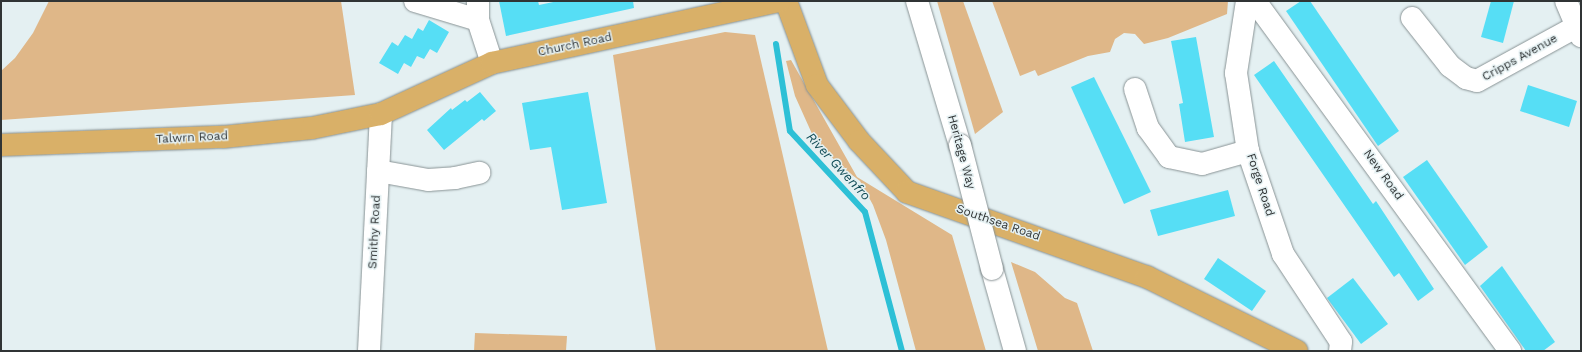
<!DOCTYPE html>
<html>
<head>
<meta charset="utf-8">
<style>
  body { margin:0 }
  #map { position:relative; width:1582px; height:352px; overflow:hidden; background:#e4f0f2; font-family:"Work Sans",sans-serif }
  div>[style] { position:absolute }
  .green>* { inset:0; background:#dfb788 }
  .stream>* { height:6px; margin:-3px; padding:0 3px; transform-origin:3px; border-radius:3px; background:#2dc0d6 }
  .building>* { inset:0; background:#56def5 }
  .roads { filter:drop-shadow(0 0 1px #899395) drop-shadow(0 0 1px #899395) }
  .minor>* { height:22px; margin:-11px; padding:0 11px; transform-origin:11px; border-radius:11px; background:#fff }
  .major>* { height:22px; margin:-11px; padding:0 11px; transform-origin:11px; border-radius:11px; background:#d9b068 }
  .bridges { filter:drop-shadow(0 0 1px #899395) drop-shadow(0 0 1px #899395) }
  .minor-bridge>* { height:22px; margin:-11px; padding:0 11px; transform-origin:11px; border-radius:11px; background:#fff }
  span { translate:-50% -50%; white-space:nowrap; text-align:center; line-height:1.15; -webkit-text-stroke:3px #e4f0f2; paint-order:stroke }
  .street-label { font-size:12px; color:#303435 }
  .water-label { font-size:13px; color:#114c56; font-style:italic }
  .frame { position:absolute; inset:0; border:2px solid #303435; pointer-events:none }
</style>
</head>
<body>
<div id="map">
  <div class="green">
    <i style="clip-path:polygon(49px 1px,341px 1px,355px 95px,1px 120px,1px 71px,15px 58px,33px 33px)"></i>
    <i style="clip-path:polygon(937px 1px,963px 1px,1003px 112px,975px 134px)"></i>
    <i style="clip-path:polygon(992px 1px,1228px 1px,1227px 14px,1168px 38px,1144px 44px,1135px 34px,1124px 33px,1115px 39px,1110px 52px,1088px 56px,1038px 76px,1035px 70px,1020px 76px)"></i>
    <i style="clip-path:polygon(725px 32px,755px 35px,828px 351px,656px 351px,613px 55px)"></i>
    <i style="clip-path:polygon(791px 60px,857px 177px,952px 235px,986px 351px,916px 351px,886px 240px,873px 205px,860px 181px,839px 165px,813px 136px,795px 96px,786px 61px)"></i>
    <i style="clip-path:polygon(1011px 262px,1035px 272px,1065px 298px,1077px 303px,1093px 351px,1038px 351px)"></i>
    <i style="clip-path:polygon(475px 333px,567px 336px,566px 351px,474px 351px)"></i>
  </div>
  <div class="stream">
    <i style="left:776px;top:44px;width:88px;rotate:80.9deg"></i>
    <i style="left:790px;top:131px;width:110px;rotate:47.2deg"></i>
    <i style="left:865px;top:212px;width:144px;rotate:75.1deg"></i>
  </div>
  <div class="building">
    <i style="clip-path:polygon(499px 1px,538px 1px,539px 5px,558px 1px,633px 1px,634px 8px,506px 36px)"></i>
    <i style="clip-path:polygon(1301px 1px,1310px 1px,1399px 131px,1378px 146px,1286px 11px)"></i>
    <i style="clip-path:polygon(1491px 1px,1514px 1px,1503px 43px,1481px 37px)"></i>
    <i style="clip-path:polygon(429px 20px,449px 32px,437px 53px,430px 49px,424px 59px,417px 56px,411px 67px,404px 63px,398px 74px,379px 63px,392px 42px,398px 46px,405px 35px,412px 39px,418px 28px,423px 31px)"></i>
    <i style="clip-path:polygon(1196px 37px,1214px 137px,1185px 142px,1179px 104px,1183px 103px,1171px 41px)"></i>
    <i style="clip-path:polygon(1274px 61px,1373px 204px,1376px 201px,1434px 289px,1418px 301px,1399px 273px,1394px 277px,1254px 75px)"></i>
    <i style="clip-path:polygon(1094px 77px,1151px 192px,1124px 204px,1071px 87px)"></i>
    <i style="clip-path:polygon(1528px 85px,1577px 101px,1569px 127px,1520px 111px)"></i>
    <i style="clip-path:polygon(480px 92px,496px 111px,484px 121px,482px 119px,444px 150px,427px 130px,451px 108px,452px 110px,465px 100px,467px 102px)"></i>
    <i style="clip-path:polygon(588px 92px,607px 203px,562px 210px,551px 147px,530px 150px,522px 103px)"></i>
    <i style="clip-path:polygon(1427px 160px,1488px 247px,1465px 265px,1403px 177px)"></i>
    <i style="clip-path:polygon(1228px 190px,1235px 216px,1158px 236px,1150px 210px)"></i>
    <i style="clip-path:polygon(1218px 258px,1266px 291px,1252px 311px,1204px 279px)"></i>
    <i style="clip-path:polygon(1502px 266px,1555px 342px,1543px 351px,1526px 351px,1480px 286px)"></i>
    <i style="clip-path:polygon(1353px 278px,1388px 324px,1361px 344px,1327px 298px)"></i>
  </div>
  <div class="roads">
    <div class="minor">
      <i style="left:415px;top:1px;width:66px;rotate:16.8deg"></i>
      <i style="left:478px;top:1px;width:19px;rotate:90deg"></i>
      <i style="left:478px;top:20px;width:45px;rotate:72deg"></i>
      <i style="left:917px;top:1px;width:150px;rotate:73.4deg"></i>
      <i style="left:1247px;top:1px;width:73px;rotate:98.7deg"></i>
      <i style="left:1236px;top:73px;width:79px;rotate:81.3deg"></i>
      <i style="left:1248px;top:151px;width:109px;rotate:71.2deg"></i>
      <i style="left:1283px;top:254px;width:105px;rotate:56.6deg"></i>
      <i style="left:1341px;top:342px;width:9px;rotate:96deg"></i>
      <i style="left:1255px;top:1px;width:433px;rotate:53.9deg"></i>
      <i style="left:1566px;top:1px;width:38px;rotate:67deg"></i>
      <i style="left:1412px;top:18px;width:61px;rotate:51.6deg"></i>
      <i style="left:1450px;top:66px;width:20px;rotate:37deg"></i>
      <i style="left:1466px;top:78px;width:11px;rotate:15deg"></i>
      <i style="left:1477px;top:81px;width:119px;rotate:-28.7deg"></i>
      <i style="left:1135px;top:89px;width:41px;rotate:71.6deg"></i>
      <i style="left:1148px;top:128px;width:36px;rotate:54deg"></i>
      <i style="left:1169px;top:157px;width:34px;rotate:12deg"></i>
      <i style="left:1202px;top:164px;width:48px;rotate:-15.8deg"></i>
      <i style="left:378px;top:171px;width:51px;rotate:10.2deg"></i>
      <i style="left:428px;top:180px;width:27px;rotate:-4deg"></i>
      <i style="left:455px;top:178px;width:25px;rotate:-12deg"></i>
      <i style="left:992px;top:269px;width:85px;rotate:74.3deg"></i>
      <i style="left:369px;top:351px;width:237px;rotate:-87.1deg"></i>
    </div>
    <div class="major">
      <i style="left:786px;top:1px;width:90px;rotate:69.7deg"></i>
      <i style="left:817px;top:85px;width:70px;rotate:53.1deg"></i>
      <i style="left:859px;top:141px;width:70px;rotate:46.7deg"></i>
      <i style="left:907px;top:192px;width:255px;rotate:19.5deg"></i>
      <i style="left:1147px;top:277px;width:167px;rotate:26.3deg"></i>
      <i style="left:1px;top:145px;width:222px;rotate:-2.1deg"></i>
      <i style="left:223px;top:137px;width:89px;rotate:-5.8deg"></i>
      <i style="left:312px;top:128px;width:70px;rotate:-11.5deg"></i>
      <i style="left:381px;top:114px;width:122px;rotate:-24.7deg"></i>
      <i style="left:492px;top:63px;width:293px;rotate:-12.2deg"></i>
    </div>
  </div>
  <div class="bridges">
    <div class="minor-bridge">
      <i style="left:960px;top:145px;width:128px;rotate:75.5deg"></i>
    </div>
  </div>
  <div class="street-label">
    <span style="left:575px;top:45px;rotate:-12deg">Church Road</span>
    <span style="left:1520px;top:58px;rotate:-29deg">Cripps Avenue</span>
    <span style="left:192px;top:138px;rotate:-3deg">Talwrn Road</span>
    <span style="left:961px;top:152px;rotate:75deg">Heritage Way</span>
    <span style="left:1383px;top:175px;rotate:54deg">New Road</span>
    <span style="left:1260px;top:185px;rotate:72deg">Forge Road</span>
    <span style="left:998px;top:223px;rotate:19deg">Southsea Road</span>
    <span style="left:375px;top:232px;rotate:-87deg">Smithy Road</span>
  </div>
  <div class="water-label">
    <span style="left:838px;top:167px;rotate:47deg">River Gwenfro</span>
  </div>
  <div class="frame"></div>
</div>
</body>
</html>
